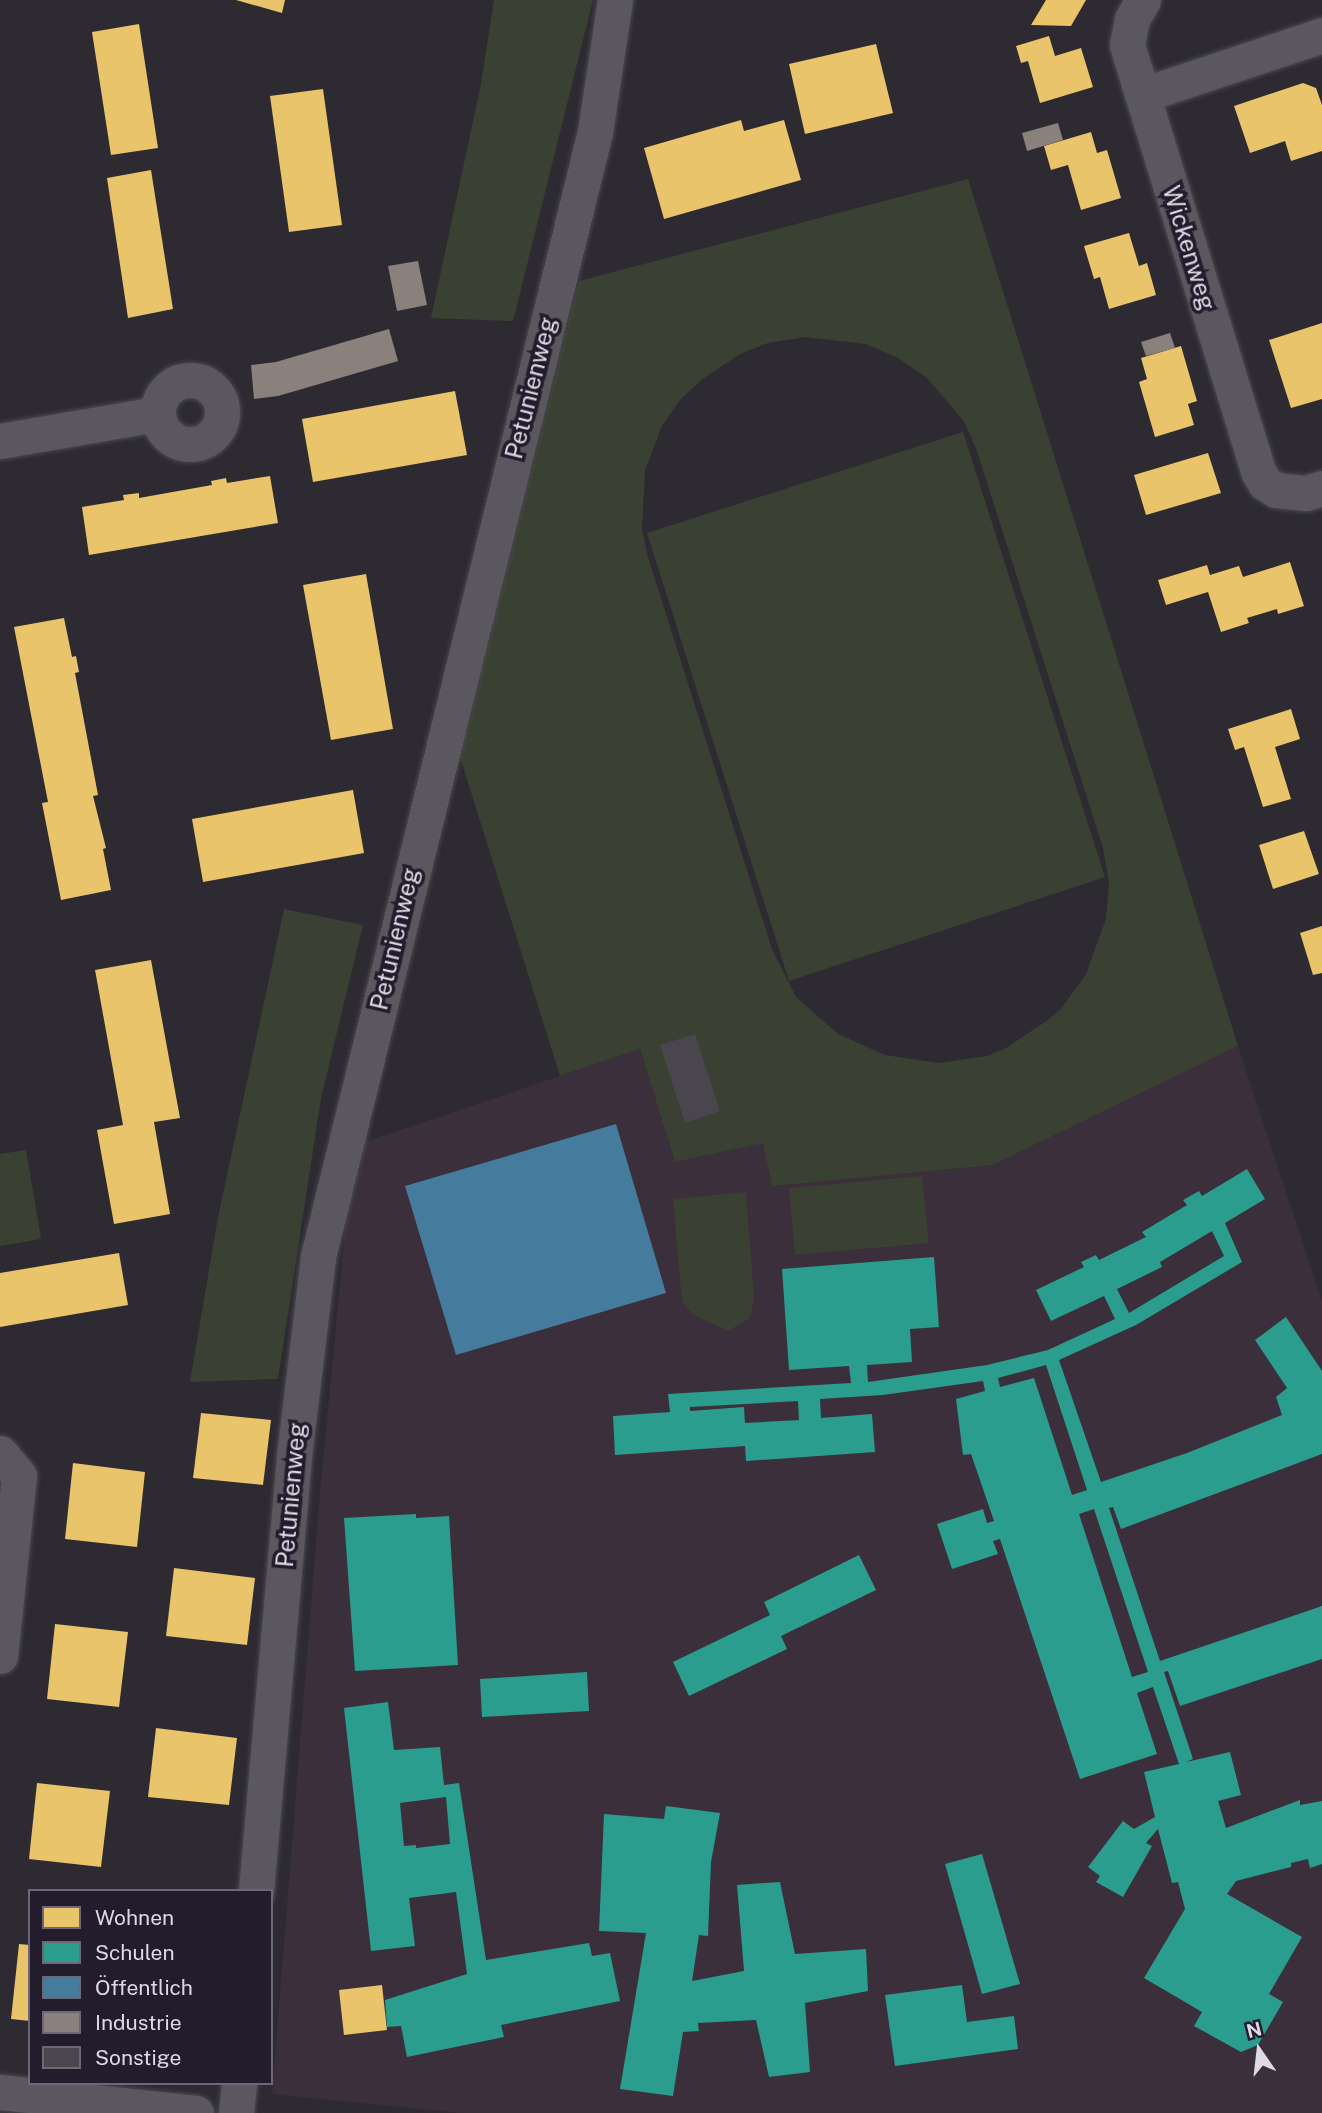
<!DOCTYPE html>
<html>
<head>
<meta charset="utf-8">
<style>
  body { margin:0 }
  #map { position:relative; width:1322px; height:2113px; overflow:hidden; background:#2d2a32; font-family:"Public Sans",sans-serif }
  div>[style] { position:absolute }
  .education>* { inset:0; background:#3a2f3b }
  .green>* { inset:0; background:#3a4132 }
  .homes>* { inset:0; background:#e9c46a }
  .schools>* { inset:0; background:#2a9d8f }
  .public>* { inset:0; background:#457b9d }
  .industry>* { inset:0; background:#8a817c }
  .building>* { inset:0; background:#4a464e }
  .roads { filter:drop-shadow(0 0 2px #4a474e) drop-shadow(0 0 2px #4a474e) }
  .street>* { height:35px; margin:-17.5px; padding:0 17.5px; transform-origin:17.5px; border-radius:17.5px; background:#5a585e }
  .street>.ring { margin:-17.5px; padding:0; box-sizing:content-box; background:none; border:35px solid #5a585e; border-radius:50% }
  span { translate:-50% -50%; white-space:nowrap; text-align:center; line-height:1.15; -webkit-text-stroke:7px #231c2c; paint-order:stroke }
  .street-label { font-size:24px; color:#dedae5 }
  .legend { position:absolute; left:28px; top:1889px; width:245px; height:196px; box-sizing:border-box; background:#231c2c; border:2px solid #6e6876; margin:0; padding:9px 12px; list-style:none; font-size:21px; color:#dedae5 }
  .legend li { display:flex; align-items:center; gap:14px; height:35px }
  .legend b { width:35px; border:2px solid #6e6876 }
  .north { position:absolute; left:1224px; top:2015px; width:70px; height:70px; -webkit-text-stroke:5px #231c2c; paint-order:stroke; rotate:346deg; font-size:19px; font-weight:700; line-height:28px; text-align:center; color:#dedae5 }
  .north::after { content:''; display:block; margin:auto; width:24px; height:32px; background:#dedae5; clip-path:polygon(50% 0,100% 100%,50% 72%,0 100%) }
</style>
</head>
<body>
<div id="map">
  <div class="education">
    <i style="clip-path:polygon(1238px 1046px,1322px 1301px,1322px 2113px,460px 2113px,272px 2094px,320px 1493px,353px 1146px,640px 1049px,675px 1162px,763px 1142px,772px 1185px,993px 1165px)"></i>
  </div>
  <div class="green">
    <i style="clip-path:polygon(494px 0,593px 0,513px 321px,431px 318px,481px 84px)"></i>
    <i style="clip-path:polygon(evenodd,968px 179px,1238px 1046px,993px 1165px,772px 1186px,763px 1143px,675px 1162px,640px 1049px,560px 1076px,460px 757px,548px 394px,579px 281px,968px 179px,805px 337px,866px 344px,898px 358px,927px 378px,964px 421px,977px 451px,1103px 848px,1109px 883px,1106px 919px,1086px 974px,1061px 1009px,1048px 1020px,1006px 1048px,987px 1056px,939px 1063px,885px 1055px,838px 1034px,796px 997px,772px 949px,648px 557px,642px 529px,645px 470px,662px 426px,679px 401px,701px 380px,740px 354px,768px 343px,805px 337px)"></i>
    <i style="clip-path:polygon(963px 432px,1105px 877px,789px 981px,647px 533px)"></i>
    <i style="clip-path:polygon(284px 909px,363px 925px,321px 1098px,278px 1379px,190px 1382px,218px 1217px)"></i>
    <i style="clip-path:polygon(26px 1150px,41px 1239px,0 1246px,0 1154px)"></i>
    <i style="clip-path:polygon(922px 1176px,929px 1243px,795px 1255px,789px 1188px)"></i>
    <i style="clip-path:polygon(746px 1192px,754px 1297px,750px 1318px,728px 1331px,694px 1315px,682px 1302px,673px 1199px)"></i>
  </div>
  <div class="homes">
    <i style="clip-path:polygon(236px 0,285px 0,282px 13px)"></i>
    <i style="clip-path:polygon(1046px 0,1086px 0,1071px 26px,1031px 25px)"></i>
    <i style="clip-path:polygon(139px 24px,158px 148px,111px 155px,92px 32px)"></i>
    <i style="clip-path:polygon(1049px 36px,1055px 56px,1081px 48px,1093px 87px,1040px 103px,1028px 61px,1021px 63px,1016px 46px)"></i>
    <i style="clip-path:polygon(876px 44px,893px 113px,805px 134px,789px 64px)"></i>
    <i style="clip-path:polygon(1303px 83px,1316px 88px,1322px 105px,1322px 151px,1291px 161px,1285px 141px,1250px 153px,1234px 106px)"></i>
    <i style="clip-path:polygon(323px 89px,342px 225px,289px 232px,270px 96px)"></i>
    <i style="clip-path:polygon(741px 120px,744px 131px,784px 120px,801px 180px,664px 219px,644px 148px)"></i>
    <i style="clip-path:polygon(1091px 132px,1097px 153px,1107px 150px,1121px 198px,1081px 210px,1068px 165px,1051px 170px,1044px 146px)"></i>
    <i style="clip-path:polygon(151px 170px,173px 309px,128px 318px,107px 178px)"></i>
    <i style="clip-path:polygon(1129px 233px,1139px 266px,1147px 263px,1156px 295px,1109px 309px,1100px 277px,1094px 279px,1084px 246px)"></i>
    <i style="clip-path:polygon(1322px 323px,1322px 399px,1291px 408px,1269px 340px)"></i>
    <i style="clip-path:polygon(1181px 346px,1197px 401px,1188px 404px,1194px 425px,1155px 437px,1139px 382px,1147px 379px,1141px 358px)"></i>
    <i style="clip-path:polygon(455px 391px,467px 455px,313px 482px,302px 419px)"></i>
    <i style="clip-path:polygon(1208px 453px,1221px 493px,1146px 515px,1134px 475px)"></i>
    <i style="clip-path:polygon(270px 476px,278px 523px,89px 555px,82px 507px,124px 500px,123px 495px,139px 493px,139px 498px,212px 485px,211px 481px,226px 478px,227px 483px)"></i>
    <i style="clip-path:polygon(1290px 562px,1304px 606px,1278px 614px,1277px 609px,1247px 618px,1249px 623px,1221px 632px,1208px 592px,1166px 605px,1158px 580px,1207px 565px,1210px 575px,1239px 566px,1243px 577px)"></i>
    <i style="clip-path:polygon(366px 574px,393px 729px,331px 740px,303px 585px)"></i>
    <i style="clip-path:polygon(64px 618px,72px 657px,76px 656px,79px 672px,75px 673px,98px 795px,93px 796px,106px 848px,103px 849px,111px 890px,61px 900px,42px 803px,48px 802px,14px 627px)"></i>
    <i style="clip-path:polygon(1291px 709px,1300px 739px,1275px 747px,1291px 799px,1263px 807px,1244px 747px,1235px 750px,1228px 729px)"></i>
    <i style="clip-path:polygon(353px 790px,364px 853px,203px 882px,192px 819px)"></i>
    <i style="clip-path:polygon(1304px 831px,1319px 874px,1273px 889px,1259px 845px)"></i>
    <i style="clip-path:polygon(1322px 926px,1322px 973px,1313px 975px,1300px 933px)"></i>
    <i style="clip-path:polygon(151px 960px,180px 1118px,154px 1122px,170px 1214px,114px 1224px,97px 1130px,123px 1125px,95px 970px)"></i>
    <i style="clip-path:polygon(119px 1253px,128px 1305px,0 1327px,0 1273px)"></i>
    <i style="clip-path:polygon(201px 1413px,271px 1420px,263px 1485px,193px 1478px)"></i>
    <i style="clip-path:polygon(73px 1463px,145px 1472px,137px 1547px,65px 1539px)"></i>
    <i style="clip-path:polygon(174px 1568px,255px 1578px,247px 1645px,166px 1636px)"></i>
    <i style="clip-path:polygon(55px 1624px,128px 1632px,119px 1707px,47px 1699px)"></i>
    <i style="clip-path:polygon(156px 1728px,237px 1738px,229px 1805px,148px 1797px)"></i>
    <i style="clip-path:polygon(37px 1783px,110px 1791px,101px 1867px,29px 1859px)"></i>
    <i style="clip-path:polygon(19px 1944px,30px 1945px,30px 2021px,11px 2019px)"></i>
    <i style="clip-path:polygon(382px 1985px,387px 2030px,344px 2035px,339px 1990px)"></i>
  </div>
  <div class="schools">
    <i style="clip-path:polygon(evenodd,1247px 1169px,1265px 1199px,1225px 1223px,1242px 1262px,1136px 1325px,1059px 1360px,1101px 1482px,1187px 1453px,1282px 1415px,1276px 1397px,1287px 1388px,1255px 1340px,1286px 1317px,1322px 1371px,1322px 1454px,1121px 1529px,1113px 1507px,1109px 1508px,1160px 1661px,1322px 1606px,1322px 1659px,1180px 1706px,1168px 1671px,1164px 1672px,1193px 1759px,1186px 1762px,1230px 1752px,1241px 1795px,1218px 1801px,1226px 1828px,1300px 1800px,1300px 1805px,1322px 1801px,1322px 1864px,1310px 1868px,1308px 1859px,1291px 1863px,1291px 1867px,1236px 1881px,1227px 1894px,1302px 1937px,1269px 1994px,1283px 2002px,1258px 2045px,1241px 2052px,1194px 2026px,1202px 2012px,1144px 1978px,1185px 1909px,1178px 1882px,1172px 1883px,1158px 1829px,1146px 1843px,1152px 1846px,1123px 1897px,1096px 1882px,1100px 1876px,1088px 1867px,1123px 1821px,1134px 1829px,1155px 1817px,1144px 1772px,1179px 1764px,1153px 1687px,1137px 1693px,1157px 1754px,1080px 1779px,1000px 1539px,993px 1541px,998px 1554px,952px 1569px,937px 1524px,983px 1509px,987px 1523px,994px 1521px,971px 1454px,963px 1455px,956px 1399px,985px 1391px,983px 1381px,883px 1395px,820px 1399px,821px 1418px,872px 1414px,875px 1452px,746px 1461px,745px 1446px,615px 1455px,613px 1416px,670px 1412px,668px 1394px,851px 1383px,849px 1366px,789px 1370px,782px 1269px,934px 1257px,939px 1327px,910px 1329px,912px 1362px,867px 1365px,868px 1382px,987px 1365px,1048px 1350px,1115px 1319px,1104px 1296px,1051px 1321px,1036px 1290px,1084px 1267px,1081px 1262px,1096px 1255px,1099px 1260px,1146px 1237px,1142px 1232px,1187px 1205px,1183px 1200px,1199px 1191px,1202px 1196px,1247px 1169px,1212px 1231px,1224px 1256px,1129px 1313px,1117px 1289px,1162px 1267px,1160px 1262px,1212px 1231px,1247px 1169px,1046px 1365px,1087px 1490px,1072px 1495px,1034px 1378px,1000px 1387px,998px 1378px,1046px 1365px,1247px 1169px,798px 1401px,799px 1420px,745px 1423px,744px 1407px,690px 1411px,690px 1407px,798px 1401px,1247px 1169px,1094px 1509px,1148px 1672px,1132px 1677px,1079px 1514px,1094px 1509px)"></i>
    <i style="clip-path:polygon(416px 1514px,416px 1518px,449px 1516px,458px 1665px,355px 1671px,344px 1518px)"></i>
    <i style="clip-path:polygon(859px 1555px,876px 1590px,781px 1636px,787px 1649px,689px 1696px,673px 1662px,770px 1615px,764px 1602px)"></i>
    <i style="clip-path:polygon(587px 1672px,589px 1711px,482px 1717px,480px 1679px)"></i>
    <i style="clip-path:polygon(evenodd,388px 1702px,394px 1750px,440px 1747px,444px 1785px,459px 1783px,486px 1960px,589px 1943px,592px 1956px,610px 1953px,620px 2001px,501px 2025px,504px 2037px,407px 2057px,401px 2026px,387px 2027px,385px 2000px,467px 1974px,456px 1892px,409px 1898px,415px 1946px,371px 1951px,344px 1708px,388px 1702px,446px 1797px,450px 1844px,416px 1848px,416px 1845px,404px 1846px,400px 1803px,446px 1797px)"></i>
    <i style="clip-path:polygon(666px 1806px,720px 1813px,711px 1862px,708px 1936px,699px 1935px,692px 1981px,744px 1971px,737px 1885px,780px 1882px,795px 1954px,866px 1949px,868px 1991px,805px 2003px,810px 2072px,769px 2077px,756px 2020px,698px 2023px,699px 2031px,683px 2032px,673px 2096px,620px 2089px,646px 1933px,599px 1931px,604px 1814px,664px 1819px)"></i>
    <i style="clip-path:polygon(982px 1854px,1020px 1984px,982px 1994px,945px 1864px)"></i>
    <i style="clip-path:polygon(962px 1985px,967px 2022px,1014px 2016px,1018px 2049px,895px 2066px,885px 1995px)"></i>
  </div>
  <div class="public">
    <i style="clip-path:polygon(616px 1124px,666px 1293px,456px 1355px,405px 1186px)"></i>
  </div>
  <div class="industry">
    <i style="clip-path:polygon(1058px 123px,1063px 140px,1027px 151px,1022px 133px)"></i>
    <i style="clip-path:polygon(418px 261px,427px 305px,397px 311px,388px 266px)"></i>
    <i style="clip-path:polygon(389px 329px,398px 361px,278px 396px,254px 399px,251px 365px,276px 362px)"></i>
    <i style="clip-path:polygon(1170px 333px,1175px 348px,1146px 356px,1141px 342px)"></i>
  </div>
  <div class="building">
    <i style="clip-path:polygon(695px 1034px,720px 1111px,685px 1123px,660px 1045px)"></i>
  </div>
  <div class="roads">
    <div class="street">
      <i style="left:1143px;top:0;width:22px;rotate:120deg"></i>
      <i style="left:1132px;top:19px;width:26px;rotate:101deg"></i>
      <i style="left:1127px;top:45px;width:448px;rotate:72.9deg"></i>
      <i style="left:1259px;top:473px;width:12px;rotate:59deg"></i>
      <i style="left:1265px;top:483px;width:13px;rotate:32deg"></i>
      <i style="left:1276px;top:490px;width:30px;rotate:6deg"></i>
      <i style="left:1306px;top:493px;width:17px;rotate:-17deg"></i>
      <i style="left:1142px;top:95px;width:190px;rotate:-18.4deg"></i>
      <i class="ring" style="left:158px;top:380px;width:29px;height:29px"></i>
      <i style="left:0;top:441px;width:159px;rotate:-9.8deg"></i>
      <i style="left:0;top:1453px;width:30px;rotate:50deg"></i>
      <i style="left:19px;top:1476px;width:181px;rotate:96deg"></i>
      <i style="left:256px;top:1891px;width:437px;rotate:-85deg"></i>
      <i style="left:294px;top:1456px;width:200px;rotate:-83.1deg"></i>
      <i style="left:318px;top:1257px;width:1159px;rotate:-76.17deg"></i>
      <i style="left:595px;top:132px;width:134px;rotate:-81.4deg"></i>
      <i style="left:0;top:2092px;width:197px;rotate:6.1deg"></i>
      <i style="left:236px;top:2113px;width:30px;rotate:-84deg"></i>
    </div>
  </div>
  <div class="street-label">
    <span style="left:1189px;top:248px;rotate:73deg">Wickenweg</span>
    <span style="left:531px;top:388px;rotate:-76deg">Petunienweg</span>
    <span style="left:395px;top:939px;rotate:-77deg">Petunienweg</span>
    <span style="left:291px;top:1495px;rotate:-85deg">Petunienweg</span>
  </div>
  <ul class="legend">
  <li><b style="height:19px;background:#e9c46a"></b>Wohnen</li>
  <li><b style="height:19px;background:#2a9d8f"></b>Schulen</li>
  <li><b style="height:19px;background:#457b9d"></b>Öffentlich</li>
  <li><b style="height:19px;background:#8a817c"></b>Industrie</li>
  <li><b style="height:19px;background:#4a464e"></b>Sonstige</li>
  </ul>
  <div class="north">N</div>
</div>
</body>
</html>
